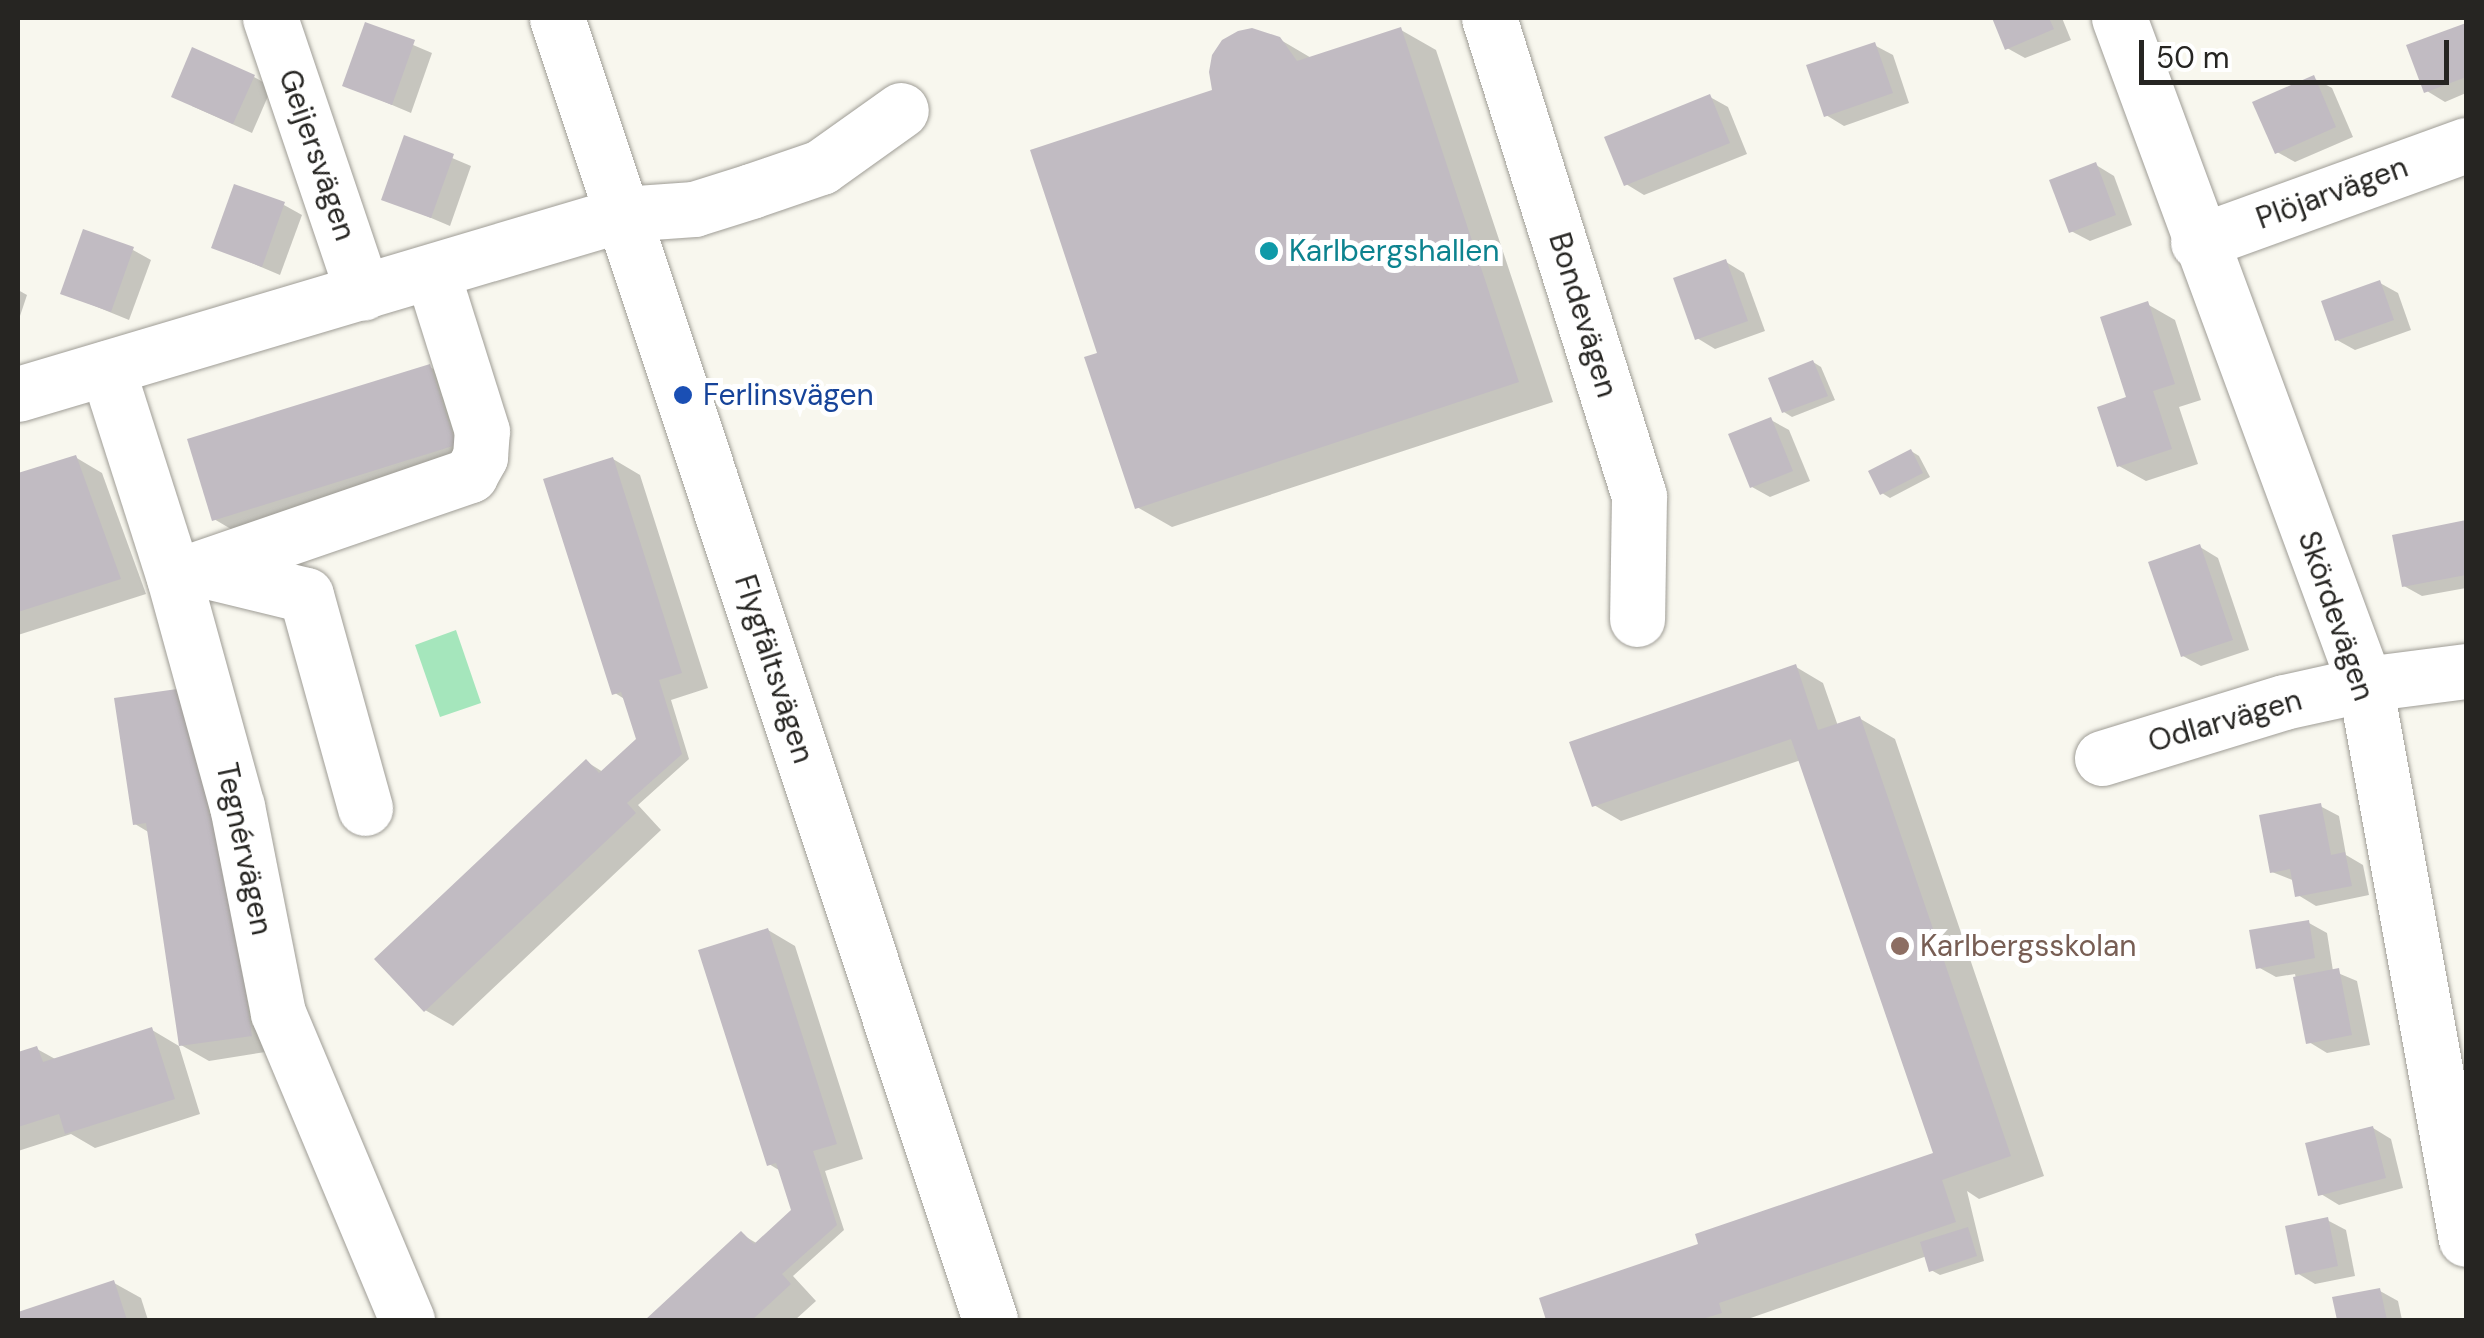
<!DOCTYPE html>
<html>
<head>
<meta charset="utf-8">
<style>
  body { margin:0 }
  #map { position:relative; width:2484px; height:1338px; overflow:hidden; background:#f8f7ee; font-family:"DM Sans",sans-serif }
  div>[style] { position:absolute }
  .green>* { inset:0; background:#a5e6bc }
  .shadow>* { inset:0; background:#0003 }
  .building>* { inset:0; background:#c1bbc2 }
  .roads { filter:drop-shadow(0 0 2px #9f9d96) drop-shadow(0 0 2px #9f9d96) }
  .minor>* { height:55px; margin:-27.5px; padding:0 27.5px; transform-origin:27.5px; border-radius:27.5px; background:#fff }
  .dots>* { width:28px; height:28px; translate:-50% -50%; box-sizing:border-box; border:5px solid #fff; border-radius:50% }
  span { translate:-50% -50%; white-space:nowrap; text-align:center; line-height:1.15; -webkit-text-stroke:10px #fff; paint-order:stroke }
  .street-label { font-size:30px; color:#262522 }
  .culture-label { font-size:30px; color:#0d838f }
  .left { translate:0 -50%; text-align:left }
  .transit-label { font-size:30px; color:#164399 }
  .education-label { font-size:30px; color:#785e54 }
  .frame { position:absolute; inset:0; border:20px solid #262522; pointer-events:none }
  .scale { position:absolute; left:2139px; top:40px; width:310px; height:45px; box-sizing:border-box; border:5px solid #262522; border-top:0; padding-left:12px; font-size:30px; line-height:35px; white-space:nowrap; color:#262522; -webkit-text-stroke:8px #fff; paint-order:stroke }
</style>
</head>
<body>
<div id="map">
  <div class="green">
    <i style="clip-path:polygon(456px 630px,481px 703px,440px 717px,415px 645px)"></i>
  </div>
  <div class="shadow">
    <i style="clip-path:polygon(1995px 18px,2062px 18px,2071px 40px,2025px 58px,2007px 48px)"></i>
    <i style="clip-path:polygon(366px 25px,432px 53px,411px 113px,345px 85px)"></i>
    <i style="clip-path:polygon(2466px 25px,2466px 93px,2445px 102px,2427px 91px,2409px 47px)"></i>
    <i style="clip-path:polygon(1401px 30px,1436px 50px,1553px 402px,1172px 527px,1137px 507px,1100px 354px,1215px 91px,1279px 39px,1313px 59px)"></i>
    <i style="clip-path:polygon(1874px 45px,1893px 55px,1909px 103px,1844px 126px,1826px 115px)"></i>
    <i style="clip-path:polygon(254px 77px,272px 87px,252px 133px,192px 106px)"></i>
    <i style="clip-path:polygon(2313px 78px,2332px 88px,2353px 137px,2295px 162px,2277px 152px)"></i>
    <i style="clip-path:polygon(1710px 97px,1728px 107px,1747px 154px,1644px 195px,1626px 184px)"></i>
    <i style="clip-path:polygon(405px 138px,471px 166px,450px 226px,384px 198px)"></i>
    <i style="clip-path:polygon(2096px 165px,2114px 176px,2132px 225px,2090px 241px,2071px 231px)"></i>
    <i style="clip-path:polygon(284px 205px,302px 215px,280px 275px,214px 247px)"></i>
    <i style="clip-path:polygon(133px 250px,151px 260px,129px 320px,63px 293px)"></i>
    <i style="clip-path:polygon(1726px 262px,1744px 273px,1765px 331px,1715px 349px,1697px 338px)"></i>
    <i style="clip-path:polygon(2380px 283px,2398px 293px,2411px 330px,2355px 350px,2337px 340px)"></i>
    <i style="clip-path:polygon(18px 290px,27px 295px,18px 322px)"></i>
    <i style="clip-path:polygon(2147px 304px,2175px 320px,2201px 400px,2179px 407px,2198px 464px,2146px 481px,2119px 466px)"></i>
    <i style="clip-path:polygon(1813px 362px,1821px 367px,1835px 400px,1792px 417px,1784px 412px)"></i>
    <i style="clip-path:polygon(430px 367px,457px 383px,482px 460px,241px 535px,214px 519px)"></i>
    <i style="clip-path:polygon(1771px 420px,1789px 430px,1810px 481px,1770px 497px,1752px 487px)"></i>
    <i style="clip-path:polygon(1911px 451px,1919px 456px,1930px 477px,1890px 498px,1882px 493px)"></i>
    <i style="clip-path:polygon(75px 457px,102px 473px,146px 594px,18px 635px,18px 476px)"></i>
    <i style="clip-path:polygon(613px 459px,640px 475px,708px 688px,671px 700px,689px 759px,638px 805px,661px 830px,453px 1026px,425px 1010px,587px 762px,603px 772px,639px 740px,626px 700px,615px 693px)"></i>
    <i style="clip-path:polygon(2466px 523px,2466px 588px,2422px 596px,2404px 586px,2395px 537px)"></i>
    <i style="clip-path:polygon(2200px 547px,2218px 558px,2249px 650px,2201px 666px,2183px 656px)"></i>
    <i style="clip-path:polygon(1796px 667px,1823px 683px,1838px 726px,1859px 718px,1895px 739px,2044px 1176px,1979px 1199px,1967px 1191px,1984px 1261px,1940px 1275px,1931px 1270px,1927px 1256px,1745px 1320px,1549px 1320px,1542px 1300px,1701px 1245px,1936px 1155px,1801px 760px,1621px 821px,1594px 805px)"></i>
    <i style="clip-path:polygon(190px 689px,278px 1050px,209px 1061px,181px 1045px,150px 833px,135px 824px)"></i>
    <i style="clip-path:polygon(2320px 806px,2339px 816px,2346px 855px,2363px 865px,2369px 895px,2316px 906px,2298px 895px,2295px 881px,2272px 872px)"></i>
    <i style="clip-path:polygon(2309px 923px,2327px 933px,2333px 971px,2357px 981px,2370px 1045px,2327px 1053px,2309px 1042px,2295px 974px,2276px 977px,2258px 967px)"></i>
    <i style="clip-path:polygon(768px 930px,795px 946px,863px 1159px,825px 1171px,844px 1230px,793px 1276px,816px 1301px,795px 1320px,649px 1320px,741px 1234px,758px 1244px,794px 1211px,782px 1172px,769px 1164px)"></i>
    <i style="clip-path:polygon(152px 1030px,179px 1046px,200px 1114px,95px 1148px,71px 1134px,18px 1151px,18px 1055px,37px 1049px,57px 1060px)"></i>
    <i style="clip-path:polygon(2373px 1128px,2391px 1139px,2403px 1188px,2339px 1205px,2321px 1194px)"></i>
    <i style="clip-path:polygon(2327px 1220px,2346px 1230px,2355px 1276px,2315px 1284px,2297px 1273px)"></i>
    <i style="clip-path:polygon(114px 1283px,141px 1298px,148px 1320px,18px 1320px,18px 1314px)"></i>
    <i style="clip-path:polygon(2380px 1291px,2398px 1301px,2402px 1320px,2339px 1320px,2335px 1299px)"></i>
  </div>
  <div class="building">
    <i style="clip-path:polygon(1992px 18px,2049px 18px,2054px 29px,2005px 50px)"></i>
    <i style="clip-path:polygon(365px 22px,415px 40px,392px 105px,342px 86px)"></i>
    <i style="clip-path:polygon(2466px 23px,2466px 77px,2424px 93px,2406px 45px)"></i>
    <i style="clip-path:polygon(1401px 27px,1519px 382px,1135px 509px,1084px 357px,1097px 353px,1030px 150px,1212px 90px,1209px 72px,1212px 55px,1222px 40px,1238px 31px,1252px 28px,1280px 37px,1297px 61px)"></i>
    <i style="clip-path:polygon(1875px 42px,1893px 93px,1824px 117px,1806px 65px)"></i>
    <i style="clip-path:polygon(192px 47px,255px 75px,233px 124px,171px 97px)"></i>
    <i style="clip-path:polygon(2314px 75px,2336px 127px,2275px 154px,2252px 102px)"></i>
    <i style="clip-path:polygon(1710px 94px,1730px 143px,1624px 186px,1604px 137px)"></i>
    <i style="clip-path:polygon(404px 135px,454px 154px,431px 218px,381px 200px)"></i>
    <i style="clip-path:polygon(2096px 162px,2116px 215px,2069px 233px,2049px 180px)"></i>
    <i style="clip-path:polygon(234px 184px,285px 202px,262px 267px,211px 248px)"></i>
    <i style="clip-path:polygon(83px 229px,134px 247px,111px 312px,60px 294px)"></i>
    <i style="clip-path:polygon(1726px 259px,1748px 321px,1695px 340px,1673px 278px)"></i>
    <i style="clip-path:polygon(2380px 280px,2394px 320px,2335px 341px,2321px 301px)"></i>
    <i style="clip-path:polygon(2148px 301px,2175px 384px,2153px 391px,2172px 449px,2117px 467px,2097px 407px,2126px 397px,2100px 317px)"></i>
    <i style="clip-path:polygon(1813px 360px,1828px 396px,1782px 413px,1768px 378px)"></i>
    <i style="clip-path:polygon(430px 364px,456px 445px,212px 521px,187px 439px)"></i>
    <i style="clip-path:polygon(1771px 417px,1793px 471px,1750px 488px,1728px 434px)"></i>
    <i style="clip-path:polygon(1911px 449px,1923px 473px,1880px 495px,1868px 471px)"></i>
    <i style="clip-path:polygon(76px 455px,121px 579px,18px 612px,18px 473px)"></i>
    <i style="clip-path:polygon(613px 457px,682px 673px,659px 680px,682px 754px,627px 803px,636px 813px,424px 1012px,374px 959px,586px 759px,599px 773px,636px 739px,621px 692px,612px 695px,543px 479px)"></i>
    <i style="clip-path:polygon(2466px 520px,2466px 575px,2402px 587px,2392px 535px)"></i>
    <i style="clip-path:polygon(2200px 544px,2233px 640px,2181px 657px,2148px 562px)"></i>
    <i style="clip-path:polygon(1796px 664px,1818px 730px,1860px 716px,2011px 1156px,1942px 1180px,1956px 1222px,1719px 1303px,1722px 1313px,1699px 1320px,1546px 1320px,1539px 1298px,1698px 1244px,1695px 1234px,1933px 1153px,1791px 739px,1592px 807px,1569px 742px)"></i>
    <i style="clip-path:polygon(191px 687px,209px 814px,220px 813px,252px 1036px,179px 1046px,146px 823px,133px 825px,114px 698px)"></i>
    <i style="clip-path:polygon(2321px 803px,2331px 855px,2345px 852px,2352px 886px,2295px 897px,2290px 869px,2270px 873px,2259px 815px)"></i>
    <i style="clip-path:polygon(2309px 920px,2315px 958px,2256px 969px,2249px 930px)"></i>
    <i style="clip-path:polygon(768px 928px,837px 1144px,813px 1151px,837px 1225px,782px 1274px,791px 1284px,752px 1320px,645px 1320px,741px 1231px,754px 1244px,791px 1210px,776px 1163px,767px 1166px,698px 950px)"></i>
    <i style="clip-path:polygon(2339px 968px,2352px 1035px,2306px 1044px,2293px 977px)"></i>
    <i style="clip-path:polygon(152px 1027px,175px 1099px,65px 1134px,59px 1114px,18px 1127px,18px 1052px,37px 1046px,43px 1062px)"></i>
    <i style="clip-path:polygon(2373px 1126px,2386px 1178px,2318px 1196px,2305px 1143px)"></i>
    <i style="clip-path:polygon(2328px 1217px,2338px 1266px,2295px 1275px,2285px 1226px)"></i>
    <i style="clip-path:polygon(1968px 1227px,1977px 1256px,1929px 1272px,1920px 1242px)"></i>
    <i style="clip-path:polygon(114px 1280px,127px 1320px,18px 1320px,18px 1312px)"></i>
    <i style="clip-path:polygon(2380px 1288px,2387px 1320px,2337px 1320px,2332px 1297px)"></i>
  </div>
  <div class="roads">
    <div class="minor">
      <i style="left:270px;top:18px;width:290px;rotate:71.3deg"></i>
      <i style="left:557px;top:18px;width:1372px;rotate:71.6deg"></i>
      <i style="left:1489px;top:18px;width:501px;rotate:72.58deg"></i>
      <i style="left:1639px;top:496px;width:123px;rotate:90.9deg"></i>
      <i style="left:2119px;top:18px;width:710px;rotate:69.73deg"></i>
      <i style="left:2365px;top:684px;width:564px;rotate:79.69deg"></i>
      <i style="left:2198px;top:242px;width:285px;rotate:-19.9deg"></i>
      <i style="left:107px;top:368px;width:220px;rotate:72.3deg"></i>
      <i style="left:174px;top:578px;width:237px;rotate:74.6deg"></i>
      <i style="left:237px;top:806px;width:211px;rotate:78.8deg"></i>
      <i style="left:278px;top:1013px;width:333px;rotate:67.2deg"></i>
      <i style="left:18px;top:394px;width:631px;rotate:-16.57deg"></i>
      <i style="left:623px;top:214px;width:71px;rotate:-4deg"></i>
      <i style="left:694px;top:209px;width:60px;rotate:-17.5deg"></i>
      <i style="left:751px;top:191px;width:74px;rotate:-18.9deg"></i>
      <i style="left:821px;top:167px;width:98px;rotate:-35.5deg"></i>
      <i style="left:200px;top:568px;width:286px;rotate:-19deg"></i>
      <i style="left:470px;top:475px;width:21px;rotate:-61deg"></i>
      <i style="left:480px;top:457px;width:26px;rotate:-86deg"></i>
      <i style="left:482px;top:431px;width:167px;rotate:-107.5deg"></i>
      <i style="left:199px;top:569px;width:110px;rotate:13.7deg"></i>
      <i style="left:306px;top:595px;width:221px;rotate:74.5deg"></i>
      <i style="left:2102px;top:758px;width:190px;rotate:-17.1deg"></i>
      <i style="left:2284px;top:702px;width:83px;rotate:-12.5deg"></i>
      <i style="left:2365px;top:684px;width:102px;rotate:-7.3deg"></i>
    </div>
  </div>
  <div class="dots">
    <i style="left:1269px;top:251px;background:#0f9aa8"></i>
    <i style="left:683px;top:395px;background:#1a4fb4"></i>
    <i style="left:1900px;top:946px;background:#8d6e63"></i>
  </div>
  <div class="street-label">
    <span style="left:317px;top:155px;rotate:71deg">Geijersvägen</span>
    <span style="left:2332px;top:193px;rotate:-20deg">Plöjarvägen</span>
    <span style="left:1583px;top:315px;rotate:73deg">Bondevägen</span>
    <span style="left:2336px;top:616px;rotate:71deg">Skördevägen</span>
    <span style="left:774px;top:669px;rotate:72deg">Flygfältsvägen</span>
    <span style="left:2225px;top:721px;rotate:-16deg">Odlarvägen</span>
    <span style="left:244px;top:849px;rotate:78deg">Tegnérvägen</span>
  </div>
  <div class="culture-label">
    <span class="left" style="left:1289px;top:251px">Karlbergshallen</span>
  </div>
  <div class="transit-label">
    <span class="left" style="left:703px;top:395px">Ferlinsvägen</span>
  </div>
  <div class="education-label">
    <span class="left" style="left:1920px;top:946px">Karlbergsskolan</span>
  </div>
  <div class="frame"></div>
  <div class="scale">50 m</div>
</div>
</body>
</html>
